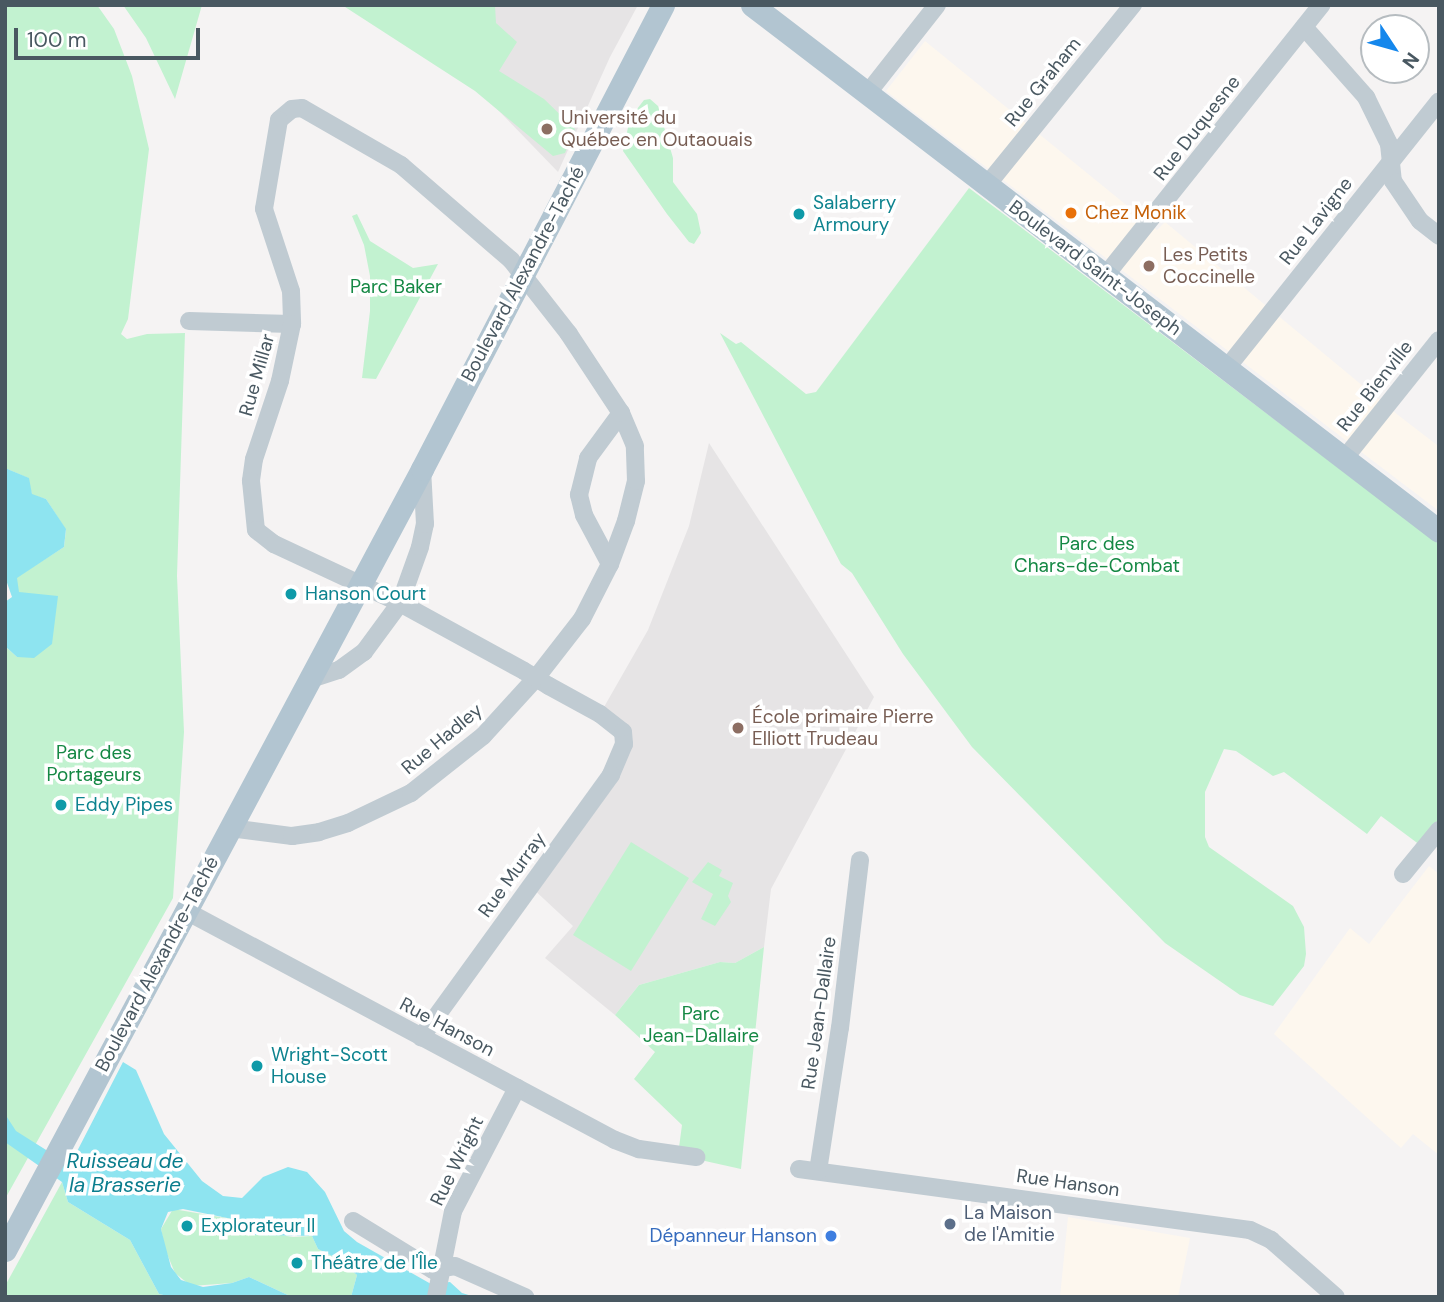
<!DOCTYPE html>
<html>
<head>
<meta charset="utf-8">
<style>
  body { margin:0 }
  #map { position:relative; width:1444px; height:1302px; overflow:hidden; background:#f5f3f3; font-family:"DM Sans",sans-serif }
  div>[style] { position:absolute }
  .commercial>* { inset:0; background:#fdf7ee }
  .education>* { inset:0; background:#e6e4e5 }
  .green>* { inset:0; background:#c2f2d0 }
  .water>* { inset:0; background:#8ee4f0 }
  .minor>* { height:18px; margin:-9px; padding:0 9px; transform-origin:9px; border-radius:9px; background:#c0cbd2 }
  .major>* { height:23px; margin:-11.5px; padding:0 11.5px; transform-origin:11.5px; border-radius:11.5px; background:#b2c5d1 }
  .dots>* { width:19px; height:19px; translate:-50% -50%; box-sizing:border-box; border:4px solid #fff; border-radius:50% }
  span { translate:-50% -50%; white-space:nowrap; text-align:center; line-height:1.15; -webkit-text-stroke:7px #fff; paint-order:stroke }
  .street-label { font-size:19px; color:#495861 }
  .education-label { font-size:19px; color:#785e54 }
  .left { translate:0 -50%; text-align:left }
  .culture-label { font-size:19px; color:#0d838f }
  .food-label { font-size:19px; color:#c56008 }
  .park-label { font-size:19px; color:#158844 }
  .service-label { font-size:19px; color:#4e5e75 }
  .shop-label { font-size:19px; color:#366cbe }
  .right { translate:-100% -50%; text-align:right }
  .water-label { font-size:21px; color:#0a7d8d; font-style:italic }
  .frame { position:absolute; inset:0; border:7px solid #495861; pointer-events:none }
  .north { position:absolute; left:1360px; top:14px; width:70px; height:70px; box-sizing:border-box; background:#fff; border:2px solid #b6bcc0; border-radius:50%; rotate:126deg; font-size:19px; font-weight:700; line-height:28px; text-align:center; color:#495861 }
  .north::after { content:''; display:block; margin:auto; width:24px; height:32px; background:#1587ec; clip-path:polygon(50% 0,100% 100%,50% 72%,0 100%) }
  .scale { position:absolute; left:14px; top:28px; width:186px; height:32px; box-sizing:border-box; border:4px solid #495861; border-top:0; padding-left:9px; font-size:21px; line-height:24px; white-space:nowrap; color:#495861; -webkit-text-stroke:5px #fff; paint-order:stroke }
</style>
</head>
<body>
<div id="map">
  <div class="commercial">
    <i style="clip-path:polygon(925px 41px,1157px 230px,1165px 222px,1398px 415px,1437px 445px,1439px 443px,1439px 511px,886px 91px)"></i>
    <i style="clip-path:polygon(1429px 866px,1439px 874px,1439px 1155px,1413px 1134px,1401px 1148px,1274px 1034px,1350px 928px,1369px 944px)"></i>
    <i style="clip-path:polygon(1068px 1217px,1190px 1238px,1178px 1297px,1060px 1297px)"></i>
  </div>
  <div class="education">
    <i style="clip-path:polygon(351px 5px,638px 5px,610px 57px,558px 172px,476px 87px)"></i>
    <i style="clip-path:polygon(709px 443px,874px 697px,771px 889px,764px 947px,735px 963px,720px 962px,639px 985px,615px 1015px,545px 958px,573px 926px,530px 886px,624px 744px,600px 714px,648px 630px,689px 526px)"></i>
  </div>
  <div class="green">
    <i style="clip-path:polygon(5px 5px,97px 5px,114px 29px,132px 76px,149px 149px,128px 319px,121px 334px,127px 339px,147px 334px,185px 333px,177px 576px,184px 732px,173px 898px,5px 1199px,5px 646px,17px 657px,17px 577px,64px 547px,66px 530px,46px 499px,32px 495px,28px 478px,5px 468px)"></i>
    <i style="clip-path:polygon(123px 5px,202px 5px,175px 99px,146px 38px)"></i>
    <i style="clip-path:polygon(342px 5px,495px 5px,496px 23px,517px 42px,499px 71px,544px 99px,575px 129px,565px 153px,553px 156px,475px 91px)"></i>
    <i style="clip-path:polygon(650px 99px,658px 106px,673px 158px,673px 182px,697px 214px,701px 233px,694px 244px,689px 242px,667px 214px,623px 151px,630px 118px,644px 100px)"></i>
    <i style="clip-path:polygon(969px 188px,1439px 544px,1439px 830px,1424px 848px,1381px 816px,1367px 834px,1284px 772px,1273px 776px,1236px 751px,1224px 749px,1205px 792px,1205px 837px,1209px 847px,1293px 906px,1304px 927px,1306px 954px,1304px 966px,1273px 1006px,1240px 995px,1165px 943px,972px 747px,903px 654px,852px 573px,841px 564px,720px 333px,736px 344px,741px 342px,806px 394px,816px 392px)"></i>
    <i style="clip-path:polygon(357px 214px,370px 241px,413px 268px,438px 264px,376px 379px,362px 378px,370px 311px,370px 276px,364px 245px,352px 216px)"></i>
    <i style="clip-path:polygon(631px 842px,689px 878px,631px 971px,573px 935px)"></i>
    <i style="clip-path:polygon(708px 862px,722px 870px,719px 876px,733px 883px,728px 896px,731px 902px,715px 926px,701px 919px,713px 894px,692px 882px)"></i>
    <i style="clip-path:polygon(764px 947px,741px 1169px,678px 1155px,682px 1125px,634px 1079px,655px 1052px,615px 1015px,639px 985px,720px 962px,735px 963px)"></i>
    <i style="clip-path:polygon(62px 1182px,68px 1202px,130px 1240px,159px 1294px,172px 1297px,5px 1297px,5px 1286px)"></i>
    <i style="clip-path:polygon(173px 1209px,238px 1220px,242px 1227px,249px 1230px,293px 1237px,312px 1236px,318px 1249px,338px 1259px,357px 1275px,351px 1297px,292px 1297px,249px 1277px,232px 1283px,191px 1286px,175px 1273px,165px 1249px,161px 1229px)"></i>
  </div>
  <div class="water">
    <i style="clip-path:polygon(5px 468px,29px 478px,32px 494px,46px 499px,66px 529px,64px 547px,17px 578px,19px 592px,58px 596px,52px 644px,34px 658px,17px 657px,5px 646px,5px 602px,12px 597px,5px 577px)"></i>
    <i style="clip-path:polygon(123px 1062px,136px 1070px,164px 1134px,202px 1181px,223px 1196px,242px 1198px,263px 1177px,288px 1167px,307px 1172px,325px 1192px,344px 1231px,357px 1242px,431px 1284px,450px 1282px,462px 1293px,475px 1297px,351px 1297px,357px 1275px,338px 1259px,318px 1249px,312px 1236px,254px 1235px,242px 1227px,237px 1220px,183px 1209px,168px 1212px,161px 1229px,171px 1267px,181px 1280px,203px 1287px,232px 1283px,249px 1277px,292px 1297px,172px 1297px,159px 1294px,130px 1240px,68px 1202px,62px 1182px,5px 1142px,5px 1114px,16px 1131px,70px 1165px)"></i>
  </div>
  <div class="minor">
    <i style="left:1304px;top:27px;width:94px;rotate:48.5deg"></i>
    <i style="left:1366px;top:97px;width:52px;rotate:63.9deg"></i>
    <i style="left:1389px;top:144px;width:37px;rotate:84deg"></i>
    <i style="left:1393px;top:181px;width:48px;rotate:56deg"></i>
    <i style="left:1420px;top:221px;width:24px;rotate:38deg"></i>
    <i style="left:867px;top:94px;width:113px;rotate:-51.8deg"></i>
    <i style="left:987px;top:185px;width:232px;rotate:-51deg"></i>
    <i style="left:1105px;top:276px;width:347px;rotate:-51.4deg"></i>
    <i style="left:189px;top:321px;width:103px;rotate:1.7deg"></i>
    <i style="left:1226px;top:369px;width:342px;rotate:-51.5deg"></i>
    <i style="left:1344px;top:459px;width:152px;rotate:-51.4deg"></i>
    <i style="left:610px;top:564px;width:55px;rotate:-118deg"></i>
    <i style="left:584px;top:515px;width:21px;rotate:-104deg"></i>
    <i style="left:579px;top:495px;width:38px;rotate:-76deg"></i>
    <i style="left:588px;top:458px;width:56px;rotate:-53.7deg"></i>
    <i style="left:311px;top:679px;width:29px;rotate:-18deg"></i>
    <i style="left:339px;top:670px;width:31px;rotate:-36deg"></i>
    <i style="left:364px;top:652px;width:61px;rotate:-53.7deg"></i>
    <i style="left:400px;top:603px;width:59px;rotate:-70.3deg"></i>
    <i style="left:420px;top:547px;width:24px;rotate:-78deg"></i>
    <i style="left:425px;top:524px;width:55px;rotate:-93.1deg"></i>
    <i style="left:230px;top:828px;width:63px;rotate:7.4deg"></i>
    <i style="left:292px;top:836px;width:27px;rotate:-8deg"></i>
    <i style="left:319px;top:832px;width:30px;rotate:-17deg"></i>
    <i style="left:348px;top:823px;width:70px;rotate:-25.5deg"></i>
    <i style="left:411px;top:793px;width:92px;rotate:-38.4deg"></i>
    <i style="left:483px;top:736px;width:79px;rotate:-47.6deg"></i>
    <i style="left:536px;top:678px;width:75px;rotate:-52.1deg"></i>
    <i style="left:582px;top:619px;width:62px;rotate:-63deg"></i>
    <i style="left:610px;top:564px;width:46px;rotate:-69.6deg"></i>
    <i style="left:626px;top:521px;width:41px;rotate:-76deg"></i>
    <i style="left:636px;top:481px;width:35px;rotate:-92deg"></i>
    <i style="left:635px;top:446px;width:36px;rotate:-113deg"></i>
    <i style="left:621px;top:413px;width:95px;rotate:-123.4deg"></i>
    <i style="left:569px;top:334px;width:94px;rotate:-128.1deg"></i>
    <i style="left:511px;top:260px;width:145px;rotate:-139.2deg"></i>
    <i style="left:401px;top:165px;width:114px;rotate:-150.1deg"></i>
    <i style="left:302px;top:108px;width:10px;rotate:174deg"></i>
    <i style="left:292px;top:109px;width:17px;rotate:140deg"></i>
    <i style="left:279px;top:120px;width:90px;rotate:99.6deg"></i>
    <i style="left:264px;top:209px;width:86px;rotate:71.8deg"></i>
    <i style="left:291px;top:291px;width:33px;rotate:88deg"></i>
    <i style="left:292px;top:324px;width:58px;rotate:101.9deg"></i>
    <i style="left:280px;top:381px;width:82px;rotate:108.4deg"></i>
    <i style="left:254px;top:459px;width:22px;rotate:98deg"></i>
    <i style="left:251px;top:481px;width:49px;rotate:84.2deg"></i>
    <i style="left:256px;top:530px;width:23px;rotate:38deg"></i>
    <i style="left:274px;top:544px;width:139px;rotate:25.1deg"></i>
    <i style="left:400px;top:603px;width:141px;rotate:28.7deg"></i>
    <i style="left:524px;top:671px;width:14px;rotate:30deg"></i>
    <i style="left:536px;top:678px;width:15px;rotate:32deg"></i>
    <i style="left:549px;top:686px;width:58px;rotate:28.8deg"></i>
    <i style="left:600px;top:714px;width:29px;rotate:38deg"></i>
    <i style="left:623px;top:732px;width:12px;rotate:85deg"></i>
    <i style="left:624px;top:744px;width:34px;rotate:113deg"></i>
    <i style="left:611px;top:775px;width:324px;rotate:125.9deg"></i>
    <i style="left:1403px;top:874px;width:57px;rotate:-50.7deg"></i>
    <i style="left:186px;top:911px;width:486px;rotate:28.1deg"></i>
    <i style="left:615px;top:1140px;width:26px;rotate:21deg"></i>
    <i style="left:639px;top:1149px;width:58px;rotate:8deg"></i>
    <i style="left:799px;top:1169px;width:455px;rotate:7.7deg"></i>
    <i style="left:1250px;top:1230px;width:23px;rotate:25deg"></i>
    <i style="left:1271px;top:1240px;width:86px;rotate:41.2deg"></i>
    <i style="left:818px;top:1171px;width:145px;rotate:-81.3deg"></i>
    <i style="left:840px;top:1028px;width:169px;rotate:-83.2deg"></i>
    <i style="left:353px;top:1221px;width:94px;rotate:31.5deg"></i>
    <i style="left:433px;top:1270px;width:22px;rotate:-10deg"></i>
    <i style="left:455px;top:1266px;width:77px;rotate:23.9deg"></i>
    <i style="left:436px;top:1297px;width:88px;rotate:-78.8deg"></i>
    <i style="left:453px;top:1211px;width:139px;rotate:-62.5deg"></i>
  </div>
  <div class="major">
    <i style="left:752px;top:5px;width:865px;rotate:37.44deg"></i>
    <i style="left:5px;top:1250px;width:885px;rotate:-61.9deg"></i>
    <i style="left:422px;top:469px;width:523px;rotate:-62.55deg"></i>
  </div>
  <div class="dots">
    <i style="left:547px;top:129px;background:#8d6e63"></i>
    <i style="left:1071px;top:213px;background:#e8710a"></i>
    <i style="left:799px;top:214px;background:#0f9aa8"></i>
    <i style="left:1149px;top:266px;background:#8d6e63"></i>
    <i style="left:291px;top:594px;background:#0f9aa8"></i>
    <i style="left:738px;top:728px;background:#8d6e63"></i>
    <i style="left:61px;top:805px;background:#0f9aa8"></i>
    <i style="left:257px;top:1066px;background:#0f9aa8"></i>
    <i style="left:950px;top:1224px;background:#5c6f8a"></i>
    <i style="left:187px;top:1226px;background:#0f9aa8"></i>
    <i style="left:831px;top:1236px;background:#3f7fe0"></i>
    <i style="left:297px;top:1263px;background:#0f9aa8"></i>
  </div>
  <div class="street-label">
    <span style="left:1043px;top:82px;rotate:-51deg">Rue Graham</span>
    <span style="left:1197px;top:128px;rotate:-52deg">Rue Duquesne</span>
    <span style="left:1316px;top:221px;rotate:-52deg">Rue Lavigne</span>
    <span style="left:1095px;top:268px;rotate:37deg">Boulevard Saint-Joseph</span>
    <span style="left:523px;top:274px;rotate:-62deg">Boulevard Alexandre-Taché</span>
    <span style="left:257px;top:375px;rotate:-74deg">Rue Millar</span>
    <span style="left:1375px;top:386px;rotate:-52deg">Rue Bienville</span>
    <span style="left:442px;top:739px;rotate:-40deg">Rue Hadley</span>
    <span style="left:512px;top:875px;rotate:-54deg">Rue Murray</span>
    <span style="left:157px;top:964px;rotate:-62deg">Boulevard Alexandre-Taché</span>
    <span style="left:819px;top:1013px;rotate:-82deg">Rue Jean-Dallaire</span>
    <span style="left:447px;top:1027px;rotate:28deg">Rue Hanson</span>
    <span style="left:457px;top:1161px;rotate:-64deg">Rue Wright</span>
    <span style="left:1068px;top:1183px;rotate:8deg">Rue Hanson</span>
  </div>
  <div class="education-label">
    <span class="left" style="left:561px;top:129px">Université du<br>Québec en Outaouais</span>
    <span class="left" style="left:1163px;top:266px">Les Petits<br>Coccinelle</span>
    <span class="left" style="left:752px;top:728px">École primaire Pierre<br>Elliott Trudeau</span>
  </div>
  <div class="culture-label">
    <span class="left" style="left:813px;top:214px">Salaberry<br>Armoury</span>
    <span class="left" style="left:305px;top:594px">Hanson Court</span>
    <span class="left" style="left:75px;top:805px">Eddy Pipes</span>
    <span class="left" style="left:271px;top:1066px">Wright-Scott<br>House</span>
    <span class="left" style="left:201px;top:1226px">Explorateur II</span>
    <span class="left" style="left:311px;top:1263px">Théâtre de l'Île</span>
  </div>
  <div class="food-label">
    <span class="left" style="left:1085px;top:213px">Chez Monik</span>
  </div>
  <div class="park-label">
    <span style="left:396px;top:287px">Parc Baker</span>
    <span style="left:1097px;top:555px">Parc des<br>Chars-de-Combat</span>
    <span style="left:94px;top:764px">Parc des<br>Portageurs</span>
    <span style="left:701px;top:1025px">Parc<br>Jean-Dallaire</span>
  </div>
  <div class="service-label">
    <span class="left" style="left:964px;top:1224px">La Maison<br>de l'Amitie</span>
  </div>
  <div class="shop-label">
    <span class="right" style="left:817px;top:1236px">Dépanneur Hanson</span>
  </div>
  <div class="water-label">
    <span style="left:125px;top:1173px">Ruisseau de<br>la Brasserie</span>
  </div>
  <div class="frame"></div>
  <div class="north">N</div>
  <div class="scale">100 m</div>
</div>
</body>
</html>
